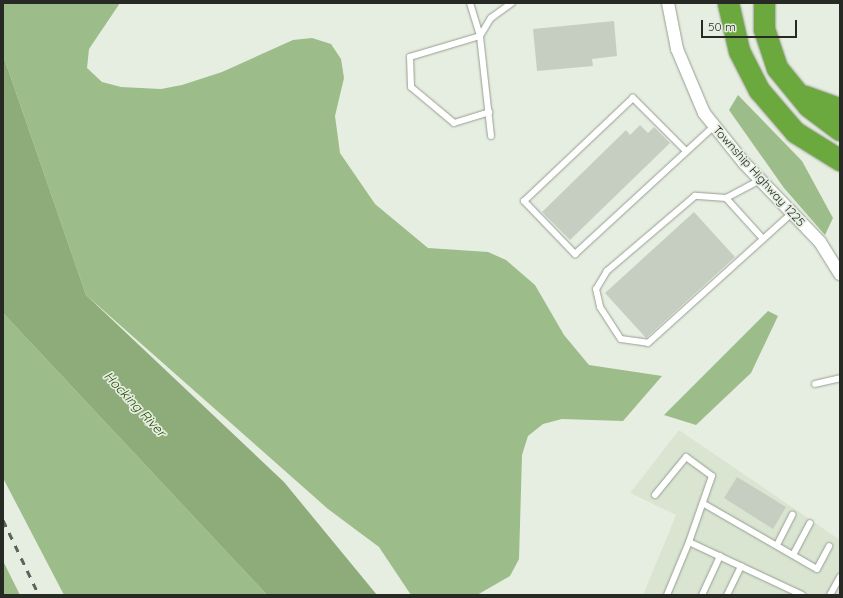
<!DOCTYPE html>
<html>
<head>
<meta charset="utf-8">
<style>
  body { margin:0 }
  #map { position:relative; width:843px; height:598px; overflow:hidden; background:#e6eee1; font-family:Quicksand,sans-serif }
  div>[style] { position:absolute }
  .built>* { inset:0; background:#d9e5d1 }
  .forest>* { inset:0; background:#9cbc89 }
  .water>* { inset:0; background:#8dac7a }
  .building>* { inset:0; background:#c5cec1 }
  .roads { filter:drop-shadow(0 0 1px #969e91) drop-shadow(0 0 1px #969e91) }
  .service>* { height:6px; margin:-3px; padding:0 3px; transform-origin:3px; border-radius:3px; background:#fff }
  .minor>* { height:12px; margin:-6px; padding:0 6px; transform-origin:6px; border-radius:6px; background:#fff }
  .motorway>* { height:21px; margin:-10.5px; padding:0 10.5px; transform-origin:10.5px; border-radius:10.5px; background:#6ba83d }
  .rail>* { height:3px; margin-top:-1.5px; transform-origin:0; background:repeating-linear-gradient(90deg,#5e625b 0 7px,transparent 0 14px) }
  span { translate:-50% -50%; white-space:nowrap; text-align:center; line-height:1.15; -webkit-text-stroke:3.5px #e6eee1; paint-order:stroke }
  .street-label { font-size:12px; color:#262924 }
  .water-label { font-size:13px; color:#274d00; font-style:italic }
  .frame { position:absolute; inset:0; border:4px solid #262924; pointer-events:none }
  .scale { position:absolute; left:701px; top:20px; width:96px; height:18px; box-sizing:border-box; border:2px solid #262924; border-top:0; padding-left:5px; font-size:12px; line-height:14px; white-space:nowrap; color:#262924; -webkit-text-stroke:3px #e6eee1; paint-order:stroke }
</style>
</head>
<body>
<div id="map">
  <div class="built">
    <i style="clip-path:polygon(679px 430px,840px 540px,840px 595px,643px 595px,676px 515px,630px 493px)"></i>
  </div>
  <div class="forest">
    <i style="clip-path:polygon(3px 3px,120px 3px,89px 49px,87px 68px,102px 82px,121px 87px,161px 89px,182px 85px,222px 72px,293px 40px,312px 38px,331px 44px,341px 59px,344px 78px,335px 116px,340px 153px,375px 204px,428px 248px,488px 252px,506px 260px,535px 285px,564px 335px,589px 365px,662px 376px,623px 421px,562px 419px,543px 424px,528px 436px,522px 455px,519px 559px,510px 576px,477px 595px,411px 595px,379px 547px,328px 509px,86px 295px,3px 55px)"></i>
    <i style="clip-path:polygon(738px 95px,802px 161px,833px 218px,825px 235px,784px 188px,729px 110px)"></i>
    <i style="clip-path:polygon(768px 311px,778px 316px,751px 373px,696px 425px,664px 415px)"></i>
    <i style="clip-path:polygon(3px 313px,267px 595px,64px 595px,3px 478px)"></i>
    <i style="clip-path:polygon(3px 561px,20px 595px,3px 595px)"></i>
  </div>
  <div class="water">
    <i style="clip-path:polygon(3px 55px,86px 295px,284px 482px,377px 595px,267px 595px,3px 313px)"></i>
  </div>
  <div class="building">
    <i style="clip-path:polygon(614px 21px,617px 56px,592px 59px,593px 66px,537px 71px,533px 29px)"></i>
    <i style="clip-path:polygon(640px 125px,648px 133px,654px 127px,670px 143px,570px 240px,542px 212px,626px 130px,630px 135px)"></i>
    <i style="clip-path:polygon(694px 212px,735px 257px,646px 338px,605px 293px)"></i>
    <i style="clip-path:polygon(737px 477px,786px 507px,773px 529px,724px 498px)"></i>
  </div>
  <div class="roads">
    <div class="service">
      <i style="left:470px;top:3px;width:34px;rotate:73deg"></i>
      <i style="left:480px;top:36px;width:73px;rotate:163.3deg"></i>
      <i style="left:410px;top:57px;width:30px;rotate:88deg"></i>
      <i style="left:411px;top:87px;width:56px;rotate:39.9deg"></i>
      <i style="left:454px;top:123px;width:37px;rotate:-17deg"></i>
      <i style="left:491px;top:136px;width:101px;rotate:-96.3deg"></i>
      <i style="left:480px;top:36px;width:21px;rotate:-59deg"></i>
      <i style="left:491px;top:18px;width:26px;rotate:-36deg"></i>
      <i style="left:685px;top:150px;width:74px;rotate:-135deg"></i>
      <i style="left:633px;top:98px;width:150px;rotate:136.6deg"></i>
      <i style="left:524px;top:201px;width:74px;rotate:46.1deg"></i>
      <i style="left:575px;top:254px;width:188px;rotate:-42.6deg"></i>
      <i style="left:760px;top:180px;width:38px;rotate:152deg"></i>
      <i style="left:726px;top:198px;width:31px;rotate:-176deg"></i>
      <i style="left:695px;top:196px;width:116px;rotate:139.6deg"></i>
      <i style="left:607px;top:271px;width:21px;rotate:121deg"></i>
      <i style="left:596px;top:289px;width:18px;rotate:77deg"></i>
      <i style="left:600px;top:307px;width:38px;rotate:57deg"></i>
      <i style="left:621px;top:339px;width:27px;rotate:8deg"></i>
      <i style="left:648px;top:343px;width:194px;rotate:-42.1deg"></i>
      <i style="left:726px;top:198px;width:55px;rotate:47.9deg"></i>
      <i style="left:815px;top:384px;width:26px;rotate:-13deg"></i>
      <i style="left:655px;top:495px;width:49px;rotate:-50.8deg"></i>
      <i style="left:686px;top:457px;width:32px;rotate:36deg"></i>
      <i style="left:712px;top:476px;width:70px;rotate:109.2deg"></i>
      <i style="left:704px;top:504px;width:130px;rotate:29.9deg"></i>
      <i style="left:817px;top:569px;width:26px;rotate:-62deg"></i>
      <i style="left:777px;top:545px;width:34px;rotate:-63deg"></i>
      <i style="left:793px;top:555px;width:36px;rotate:-62deg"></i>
      <i style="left:667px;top:595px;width:57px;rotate:-67.5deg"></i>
      <i style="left:689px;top:542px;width:125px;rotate:25.1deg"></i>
      <i style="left:702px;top:595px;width:43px;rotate:-65.2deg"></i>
      <i style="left:727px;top:595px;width:32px;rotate:-64deg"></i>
      <i style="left:830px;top:595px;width:21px;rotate:-61deg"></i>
    </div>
    <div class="minor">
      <i style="left:668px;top:3px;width:47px;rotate:78.9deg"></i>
      <i style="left:677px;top:49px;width:69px;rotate:67.1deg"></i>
      <i style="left:704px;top:113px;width:64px;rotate:51.3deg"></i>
      <i style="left:744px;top:163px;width:110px;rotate:46.1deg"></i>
      <i style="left:820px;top:242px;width:38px;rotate:58deg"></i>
    </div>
    <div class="motorway">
      <i style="left:728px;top:3px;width:49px;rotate:77.1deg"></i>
      <i style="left:739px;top:51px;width:44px;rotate:62.9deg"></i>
      <i style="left:759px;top:90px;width:55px;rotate:49.4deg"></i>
      <i style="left:795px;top:132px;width:53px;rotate:31.9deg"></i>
      <i style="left:764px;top:3px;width:26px;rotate:90deg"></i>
      <i style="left:764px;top:29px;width:41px;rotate:71.6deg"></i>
      <i style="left:777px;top:68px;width:49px;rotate:50.8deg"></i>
      <i style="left:808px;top:106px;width:40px;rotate:37deg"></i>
      <i style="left:805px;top:96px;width:37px;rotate:20deg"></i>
    </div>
  </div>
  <div class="rail">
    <i style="left:3px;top:520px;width:83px;rotate:64.4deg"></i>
  </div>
  <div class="street-label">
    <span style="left:759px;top:176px;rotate:48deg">Township Highway 1225</span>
  </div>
  <div class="water-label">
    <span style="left:135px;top:404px;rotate:47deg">Hocking River</span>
  </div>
  <div class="frame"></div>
  <div class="scale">50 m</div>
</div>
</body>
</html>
